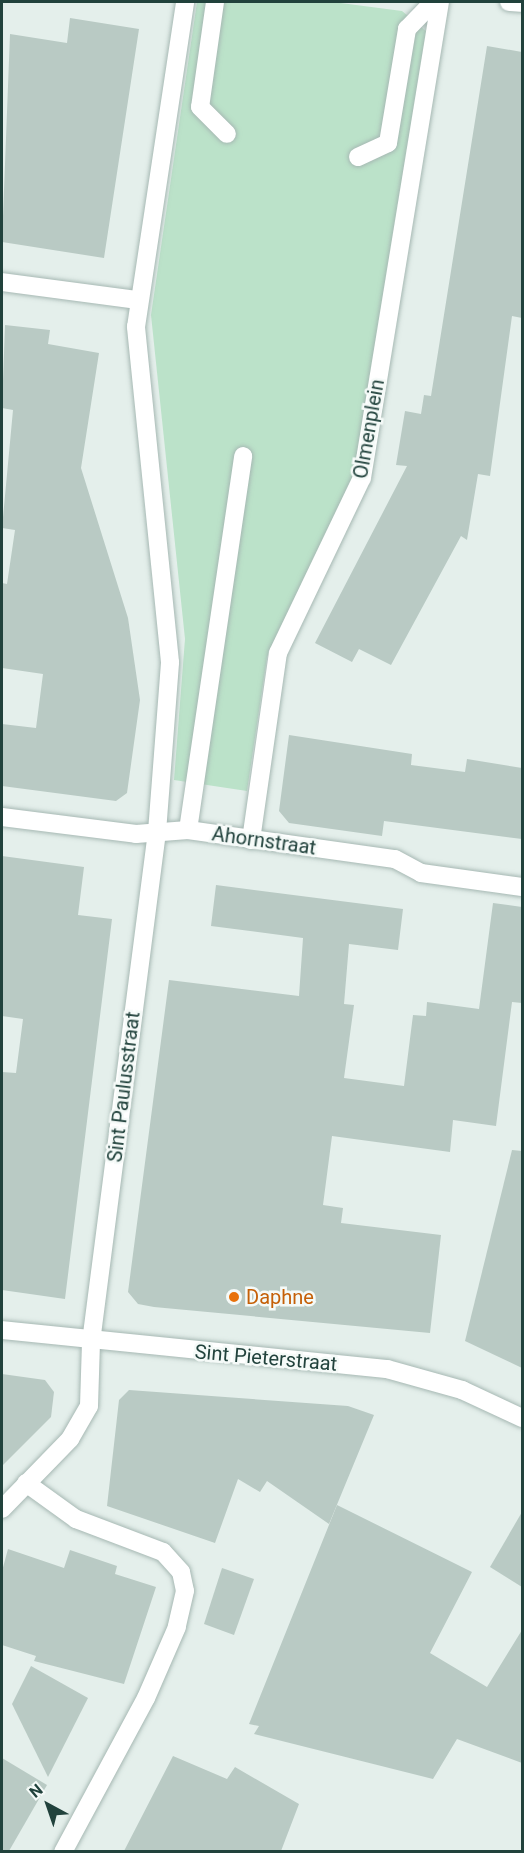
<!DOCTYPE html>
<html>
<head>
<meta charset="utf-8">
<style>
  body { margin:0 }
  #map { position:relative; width:524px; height:1853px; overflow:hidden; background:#e4efeb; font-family:Roboto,sans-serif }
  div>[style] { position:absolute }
  .green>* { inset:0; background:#bbe2c9 }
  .building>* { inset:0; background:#b9cac4 }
  .roads { filter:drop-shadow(0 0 2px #a6b8b3) drop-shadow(0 0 2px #a6b8b3) }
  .street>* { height:18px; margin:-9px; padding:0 9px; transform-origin:9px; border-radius:9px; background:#fff }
  .dots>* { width:16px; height:16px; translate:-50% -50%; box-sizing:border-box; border:3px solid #f5faf8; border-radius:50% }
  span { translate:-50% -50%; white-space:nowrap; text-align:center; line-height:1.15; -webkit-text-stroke:5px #f5faf8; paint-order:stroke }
  .street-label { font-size:20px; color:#21423c }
  .food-label { font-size:20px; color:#c56008 }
  .left { translate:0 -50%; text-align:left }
  .frame { position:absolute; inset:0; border:3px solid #21423c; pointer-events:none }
  .north { position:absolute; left:18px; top:1775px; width:60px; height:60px; -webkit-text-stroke:4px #f5faf8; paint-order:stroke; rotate:320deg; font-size:16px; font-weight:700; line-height:24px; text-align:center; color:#21423c }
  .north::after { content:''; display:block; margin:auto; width:21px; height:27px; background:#21423c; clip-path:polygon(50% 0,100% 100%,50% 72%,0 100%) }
</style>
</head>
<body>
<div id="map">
  <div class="green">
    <i style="clip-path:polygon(197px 2px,333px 2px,402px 11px,427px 32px,355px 472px,267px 657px,247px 791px,174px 780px,185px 639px,151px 315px)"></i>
  </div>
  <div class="building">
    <i style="clip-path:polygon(70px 18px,139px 29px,104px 258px,2px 242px,10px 34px,67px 43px)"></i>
    <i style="clip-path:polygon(487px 46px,522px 52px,522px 318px,512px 316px,490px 476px,478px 474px,467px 540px,461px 536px,391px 665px,359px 649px,352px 662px,315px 643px,407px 466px,396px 465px,405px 411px,421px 414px,424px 395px,431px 396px)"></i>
    <i style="clip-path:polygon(5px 325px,50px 330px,48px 344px,99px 353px,81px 468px,128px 618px,140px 700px,127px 793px,116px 801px,2px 786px,2px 724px,36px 728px,43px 674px,2px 668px,2px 583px,7px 584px,15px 530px,2px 528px,13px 410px,2px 408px)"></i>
    <i style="clip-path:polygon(289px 735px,412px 754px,411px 765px,465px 772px,467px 759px,522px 768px,522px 839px,384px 821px,382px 836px,289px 823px,279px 811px)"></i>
    <i style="clip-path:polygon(2px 856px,84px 867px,78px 915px,112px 919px,65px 1299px,2px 1290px,2px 1072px,16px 1073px,23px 1019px,2px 1016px)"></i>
    <i style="clip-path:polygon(216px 885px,403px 909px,398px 950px,349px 944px,344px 1004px,354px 1005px,344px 1078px,404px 1086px,413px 1015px,426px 1016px,427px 1002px,479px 1009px,493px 903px,522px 907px,522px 1003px,512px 1002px,496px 1126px,453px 1120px,450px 1152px,332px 1136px,323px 1205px,343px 1208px,341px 1223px,441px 1235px,430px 1333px,154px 1307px,138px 1304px,128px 1292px,169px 980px,299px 996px,303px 938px,211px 926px)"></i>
    <i style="clip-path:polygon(512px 1150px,522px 1151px,522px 1368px,465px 1341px)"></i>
    <i style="clip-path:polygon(2px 1374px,45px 1380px,54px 1392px,51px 1417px,2px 1466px)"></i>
    <i style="clip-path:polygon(129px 1390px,348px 1406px,374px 1415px,329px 1524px,267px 1481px,260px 1492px,238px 1479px,215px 1543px,107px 1506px,119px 1400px)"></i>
    <i style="clip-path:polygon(337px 1505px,472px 1572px,430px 1653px,487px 1687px,522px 1630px,522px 1763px,457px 1739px,433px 1779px,254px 1734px,259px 1726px,249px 1724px)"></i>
    <i style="clip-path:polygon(522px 1512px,522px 1587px,490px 1567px)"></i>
    <i style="clip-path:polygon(8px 1549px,64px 1568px,70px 1550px,117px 1566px,115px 1574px,156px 1587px,124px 1684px,34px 1661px,36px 1656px,2px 1645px,2px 1571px)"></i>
    <i style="clip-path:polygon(222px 1568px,254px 1579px,234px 1635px,204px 1624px)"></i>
    <i style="clip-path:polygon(31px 1666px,88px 1698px,48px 1777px,12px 1704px)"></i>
    <i style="clip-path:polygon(173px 1756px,227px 1779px,235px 1767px,299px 1804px,281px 1851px,124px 1851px)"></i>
    <i style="clip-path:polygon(2px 1758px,47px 1785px,9px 1851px,2px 1851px)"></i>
  </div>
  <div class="roads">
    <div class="street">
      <i style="left:215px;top:2px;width:106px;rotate:98.1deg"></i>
      <i style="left:200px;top:107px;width:38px;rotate:45deg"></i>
      <i style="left:509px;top:2px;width:13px;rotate:4deg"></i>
      <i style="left:358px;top:157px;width:33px;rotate:-25deg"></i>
      <i style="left:388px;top:143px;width:116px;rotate:-80.5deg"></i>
      <i style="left:407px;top:29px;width:37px;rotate:-46deg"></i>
      <i style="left:2px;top:282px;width:136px;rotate:7.6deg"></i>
      <i style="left:2px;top:817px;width:135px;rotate:7.2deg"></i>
      <i style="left:136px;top:834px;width:52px;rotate:-4.4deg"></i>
      <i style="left:188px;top:830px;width:209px;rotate:8deg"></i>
      <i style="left:395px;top:859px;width:30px;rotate:28deg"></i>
      <i style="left:421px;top:873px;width:102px;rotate:7.9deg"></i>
      <i style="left:188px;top:830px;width:378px;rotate:-81.6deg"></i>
      <i style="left:251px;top:840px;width:189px;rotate:-81.8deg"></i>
      <i style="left:278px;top:653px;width:194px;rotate:-64.4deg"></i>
      <i style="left:362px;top:478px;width:482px;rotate:-80.7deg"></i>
      <i style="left:2px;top:1330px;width:387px;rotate:5.8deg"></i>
      <i style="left:387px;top:1369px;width:78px;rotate:15.6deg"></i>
      <i style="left:462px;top:1390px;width:66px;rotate:25deg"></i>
      <i style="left:26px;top:1483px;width:62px;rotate:35.8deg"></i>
      <i style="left:76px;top:1519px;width:93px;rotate:20.8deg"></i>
      <i style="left:163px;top:1552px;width:27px;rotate:48deg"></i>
      <i style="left:181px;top:1572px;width:19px;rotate:78deg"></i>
      <i style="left:185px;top:1591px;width:37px;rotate:103deg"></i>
      <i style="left:177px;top:1627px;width:77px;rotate:113.6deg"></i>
      <i style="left:146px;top:1698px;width:175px;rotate:118.3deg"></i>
      <i style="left:2px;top:1509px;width:98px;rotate:-45.8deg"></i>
      <i style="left:70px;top:1439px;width:38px;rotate:-60deg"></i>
      <i style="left:89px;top:1406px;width:64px;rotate:-88.2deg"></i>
      <i style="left:91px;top:1342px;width:514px;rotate:-82.63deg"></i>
      <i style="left:157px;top:832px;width:170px;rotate:-85.6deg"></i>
      <i style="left:170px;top:662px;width:337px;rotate:-95.8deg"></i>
      <i style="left:136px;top:327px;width:329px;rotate:-81.4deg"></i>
    </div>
  </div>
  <div class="dots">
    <i style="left:234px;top:1297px;background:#e8710a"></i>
  </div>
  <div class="street-label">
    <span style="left:369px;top:429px;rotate:-80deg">Olmenplein</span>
    <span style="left:264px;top:841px;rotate:8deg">Ahornstraat</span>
    <span style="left:124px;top:1087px;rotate:-83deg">Sint Paulusstraat</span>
    <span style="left:266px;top:1358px;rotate:5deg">Sint Pieterstraat</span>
  </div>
  <div class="food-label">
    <span class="left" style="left:246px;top:1297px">Daphne</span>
  </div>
  <div class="frame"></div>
  <div class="north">N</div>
</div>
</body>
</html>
